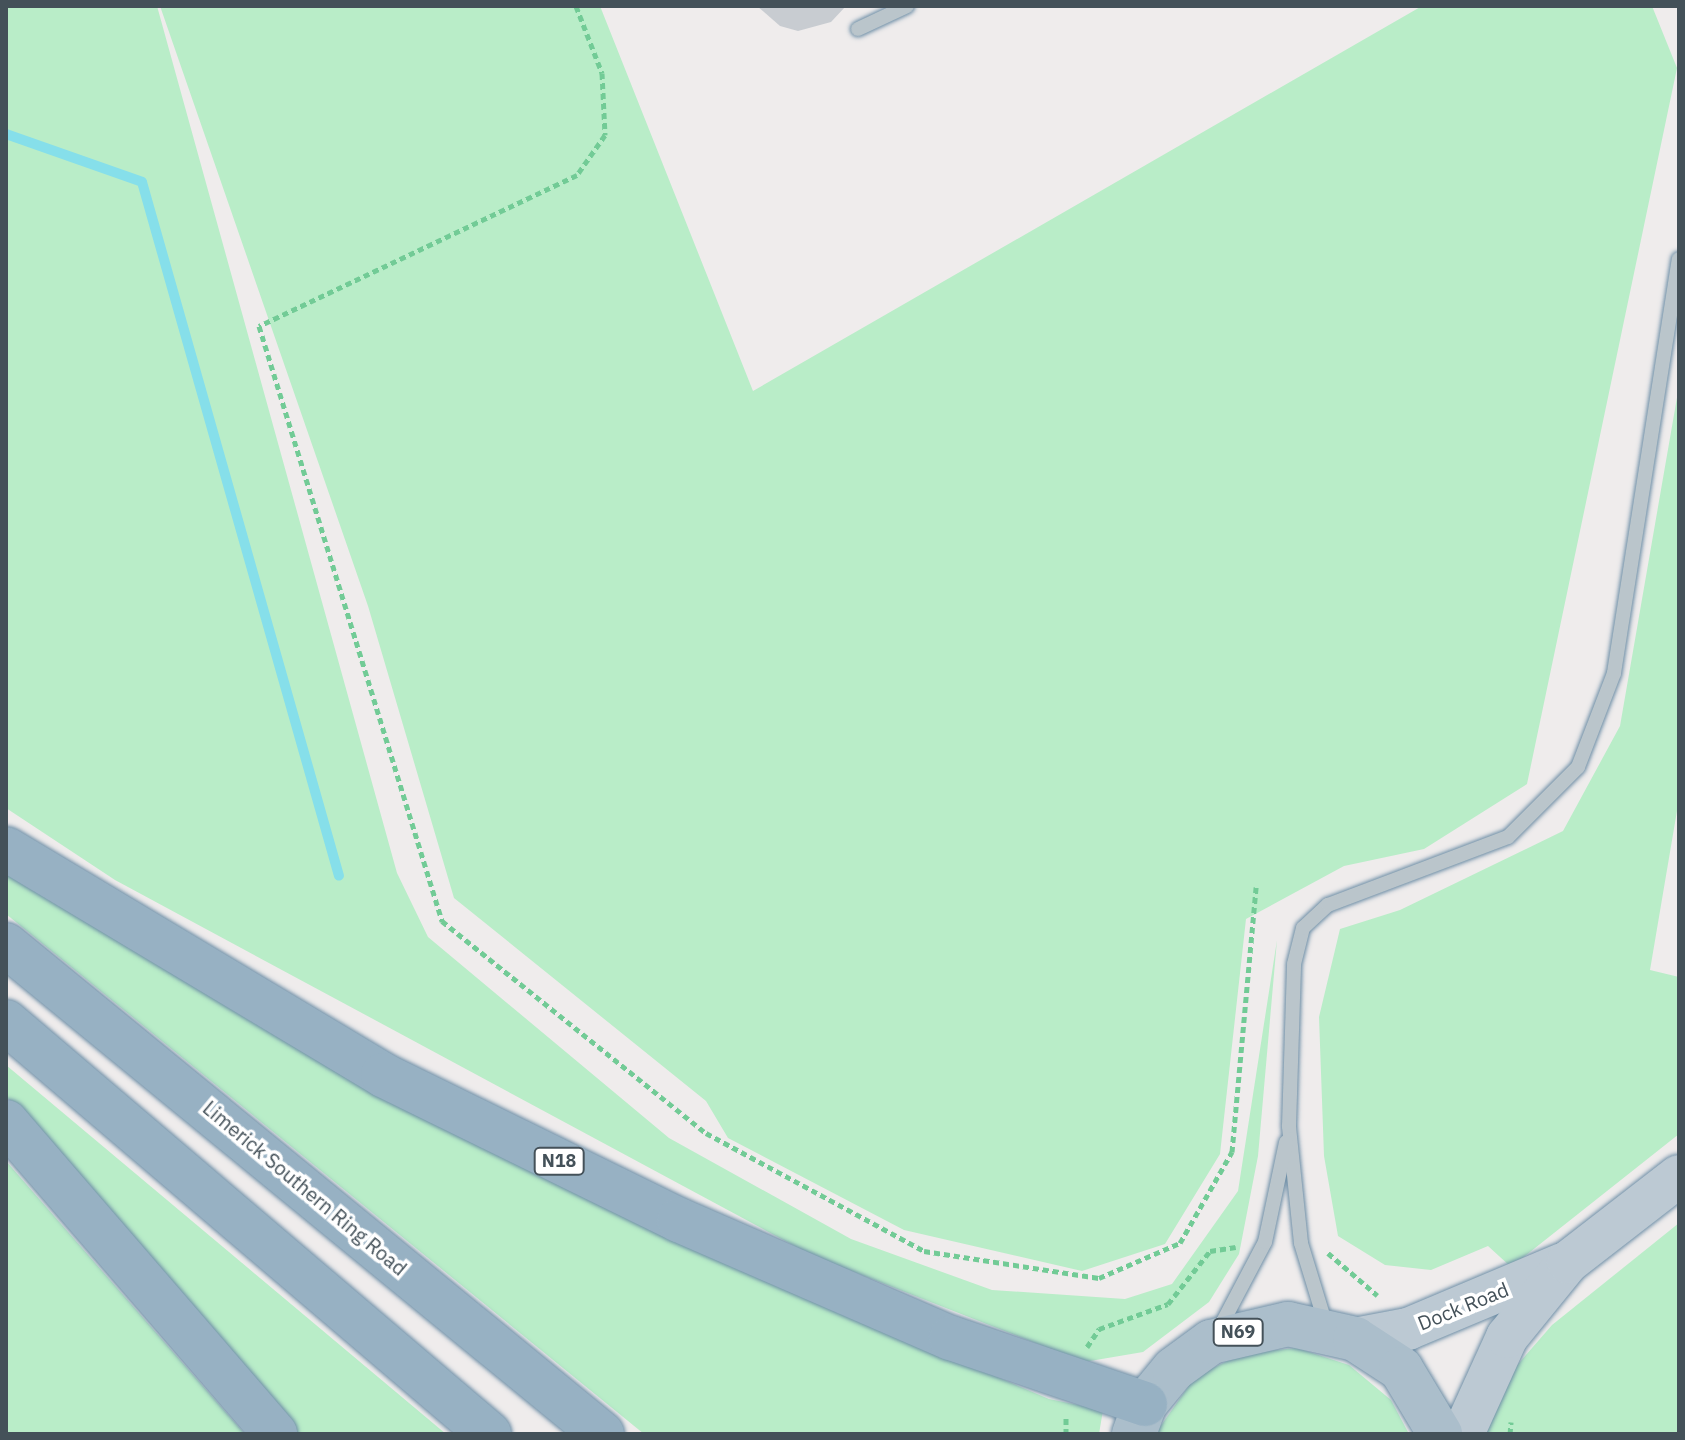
<!DOCTYPE html>
<html>
<head>
<meta charset="utf-8">
<style>
  body { margin:0 }
  #map { position:relative; width:1685px; height:1440px; overflow:hidden; background:#efecec; font-family:"IBM Plex Sans",sans-serif }
  div>[style] { position:absolute }
  .green>* { inset:0; background:#b9edc8 }
  .stream>* { height:10px; margin:-5px; padding:0 5px; transform-origin:5px; border-radius:5px; background:#86dfea }
  .building>* { inset:0; background:#c8ccd1 }
  .path>* { height:5px; margin-top:-2.5px; transform-origin:0; background:repeating-linear-gradient(90deg,#72cb96 0 6px,transparent 0 10px) }
  .roads { filter:drop-shadow(0 0 2px #6f8fa7) drop-shadow(0 0 2px #6f8fa7) }
  .service>* { height:14px; margin:-7px; padding:0 7px; transform-origin:7px; border-radius:7px; background:#bac5cb }
  .secondary>* { height:42px; margin:-21px; padding:0 21px; transform-origin:21px; border-radius:21px; background:#bcc9d3 }
  .primary>* { height:44px; margin:-22px; padding:0 22px; transform-origin:22px; border-radius:22px; background:#abbecb }
  .trunk>* { height:44px; margin:-22px; padding:0 22px; transform-origin:22px; border-radius:22px; background:#97b1c3 }
  span { translate:-50% -50%; white-space:nowrap; text-align:center; line-height:1.15; -webkit-text-stroke:7px #fff; paint-order:stroke }
  .shield-label span { padding:2px 6px; background:#fff; border:2px solid; border-radius:6px; -webkit-text-stroke-width:0 }
  .shield-label { font-size:18px; color:#445159; font-weight:700 }
  .street-label { font-size:20px; color:#445159 }
  .frame { position:absolute; inset:0; border:8px solid #445159; pointer-events:none }
</style>
</head>
<body>
<div id="map">
  <div class="green">
    <i style="clip-path:polygon(6px 6px,157px 6px,397px 873px,428px 937px,669px 1138px,851px 1239px,992px 1290px,1125px 1299px,1172px 1284px,1238px 1191px,1277px 940px,1258px 1156px,1239px 1254px,1209px 1302px,1143px 1352px,1084px 1362px,813px 1256px,115px 880px,6px 808px)"></i>
    <i style="clip-path:polygon(160px 6px,600px 6px,753px 391px,1422px 6px,1652px 6px,1677px 68px,1527px 784px,1424px 849px,1344px 866px,1246px 919px,1220px 1154px,1165px 1244px,1082px 1271px,904px 1230px,728px 1138px,706px 1101px,454px 898px,368px 606px)"></i>
    <i style="clip-path:polygon(1679px 386px,1679px 799px,1650px 970px,1679px 977px,1679px 1134px,1511px 1267px,1488px 1246px,1431px 1270px,1385px 1265px,1338px 1236px,1324px 1156px,1319px 1017px,1340px 929px,1400px 910px,1563px 831px,1620px 726px)"></i>
    <i style="clip-path:polygon(6px 865px,836px 1308px,1049px 1399px,1103px 1410px,1099px 1434px,644px 1434px,6px 914px)"></i>
    <i style="clip-path:polygon(6px 1065px,446px 1434px,298px 1434px,6px 1096px)"></i>
    <i style="clip-path:polygon(6px 1161px,103px 1272px,245px 1434px,6px 1434px)"></i>
    <i style="clip-path:polygon(1679px 1223px,1679px 1434px,1485px 1434px,1500px 1385px,1552px 1325px)"></i>
    <i style="clip-path:polygon(1297px 1348px,1349px 1365px,1391px 1400px,1409px 1434px,1155px 1434px,1195px 1377px,1243px 1353px)"></i>
  </div>
  <div class="stream">
    <i style="left:6px;top:134px;width:144px;rotate:19.4deg"></i>
    <i style="left:142px;top:182px;width:721px;rotate:74.15deg"></i>
  </div>
  <div class="building">
    <i style="clip-path:polygon(757px 6px,846px 6px,831px 22px,798px 31px,780px 26px)"></i>
  </div>
  <div class="path">
    <i style="left:576px;top:6px;width:72px;rotate:68.8deg"></i>
    <i style="left:602px;top:73px;width:62px;rotate:87.2deg"></i>
    <i style="left:605px;top:135px;width:49px;rotate:125deg"></i>
    <i style="left:577px;top:175px;width:352px;rotate:154.6deg"></i>
    <i style="left:259px;top:326px;width:623px;rotate:72.9deg"></i>
    <i style="left:442px;top:921px;width:339px;rotate:38.8deg"></i>
    <i style="left:706px;top:1133px;width:248px;rotate:28.4deg"></i>
    <i style="left:924px;top:1251px;width:177px;rotate:8.8deg"></i>
    <i style="left:1099px;top:1278px;width:88px;rotate:-23.4deg"></i>
    <i style="left:1180px;top:1243px;width:105px;rotate:-60.3deg"></i>
    <i style="left:1232px;top:1152px;width:266px;rotate:-84.8deg"></i>
    <i style="left:1328px;top:1253px;width:65px;rotate:40.6deg"></i>
    <i style="left:1087px;top:1347px;width:22px;rotate:-56deg"></i>
    <i style="left:1099px;top:1329px;width:73px;rotate:-19.9deg"></i>
    <i style="left:1168px;top:1304px;width:68px;rotate:-51.6deg"></i>
    <i style="left:1210px;top:1251px;width:26px;rotate:-9deg"></i>
    <i style="left:1066px;top:1434px;width:19px;rotate:-90deg"></i>
    <i style="left:1510px;top:1434px;width:12px;rotate:-85deg"></i>
  </div>
  <div class="roads">
    <div class="service">
      <i style="left:858px;top:29px;width:54px;rotate:-25.1deg"></i>
      <i style="left:1326px;top:1325px;width:86px;rotate:-107deg"></i>
      <i style="left:1301px;top:1243px;width:118px;rotate:-95.9deg"></i>
      <i style="left:1289px;top:1126px;width:162px;rotate:-88.2deg"></i>
      <i style="left:1294px;top:964px;width:37px;rotate:-76deg"></i>
      <i style="left:1303px;top:928px;width:34px;rotate:-43deg"></i>
      <i style="left:1328px;top:905px;width:192px;rotate:-20.7deg"></i>
      <i style="left:1508px;top:837px;width:99px;rotate:-45deg"></i>
      <i style="left:1578px;top:767px;width:101px;rotate:-69deg"></i>
      <i style="left:1614px;top:673px;width:419px;rotate:-81.1deg"></i>
      <i style="left:1218px;top:1331px;width:101px;rotate:-62.2deg"></i>
      <i style="left:1265px;top:1242px;width:102px;rotate:-78.1deg"></i>
    </div>
    <div class="secondary">
      <i style="left:1355px;top:1339px;width:54px;rotate:-10.7deg"></i>
      <i style="left:1408px;top:1329px;width:168px;rotate:-22.8deg"></i>
      <i style="left:1463px;top:1434px;width:107px;rotate:-65.6deg"></i>
      <i style="left:1507px;top:1337px;width:97px;rotate:-50.9deg"></i>
      <i style="left:1568px;top:1262px;width:140px;rotate:-37.8deg"></i>
    </div>
    <div class="primary">
      <i style="left:1134px;top:1434px;width:32px;rotate:-70deg"></i>
      <i style="left:1145px;top:1404px;width:45px;rotate:-50.4deg"></i>
      <i style="left:1174px;top:1369px;width:46px;rotate:-36.1deg"></i>
      <i style="left:1211px;top:1342px;width:79px;rotate:-13.2deg"></i>
      <i style="left:1288px;top:1324px;width:69px;rotate:12.6deg"></i>
      <i style="left:1355px;top:1339px;width:55px;rotate:33.1deg"></i>
      <i style="left:1401px;top:1369px;width:76px;rotate:59deg"></i>
    </div>
    <div class="trunk">
      <i style="left:6px;top:849px;width:440px;rotate:30.9deg"></i>
      <i style="left:383px;top:1075px;width:330px;rotate:26.1deg"></i>
      <i style="left:679px;top:1220px;width:296px;rotate:23.5deg"></i>
      <i style="left:951px;top:1338px;width:205px;rotate:18.8deg"></i>
      <i style="left:6px;top:945px;width:771px;rotate:39.37deg"></i>
      <i style="left:6px;top:1022px;width:635px;rotate:40.46deg"></i>
      <i style="left:6px;top:1122px;width:412px;rotate:49.2deg"></i>
    </div>
  </div>
  <div class="shield-label">
    <span style="left:559px;top:1161px">N18</span>
    <span style="left:1238px;top:1332px">N69</span>
  </div>
  <div class="street-label">
    <span style="left:305px;top:1188px;rotate:40deg">Limerick Southern Ring Road</span>
    <span style="left:1463px;top:1306px;rotate:-22deg">Dock Road</span>
  </div>
  <div class="frame"></div>
</div>
</body>
</html>
